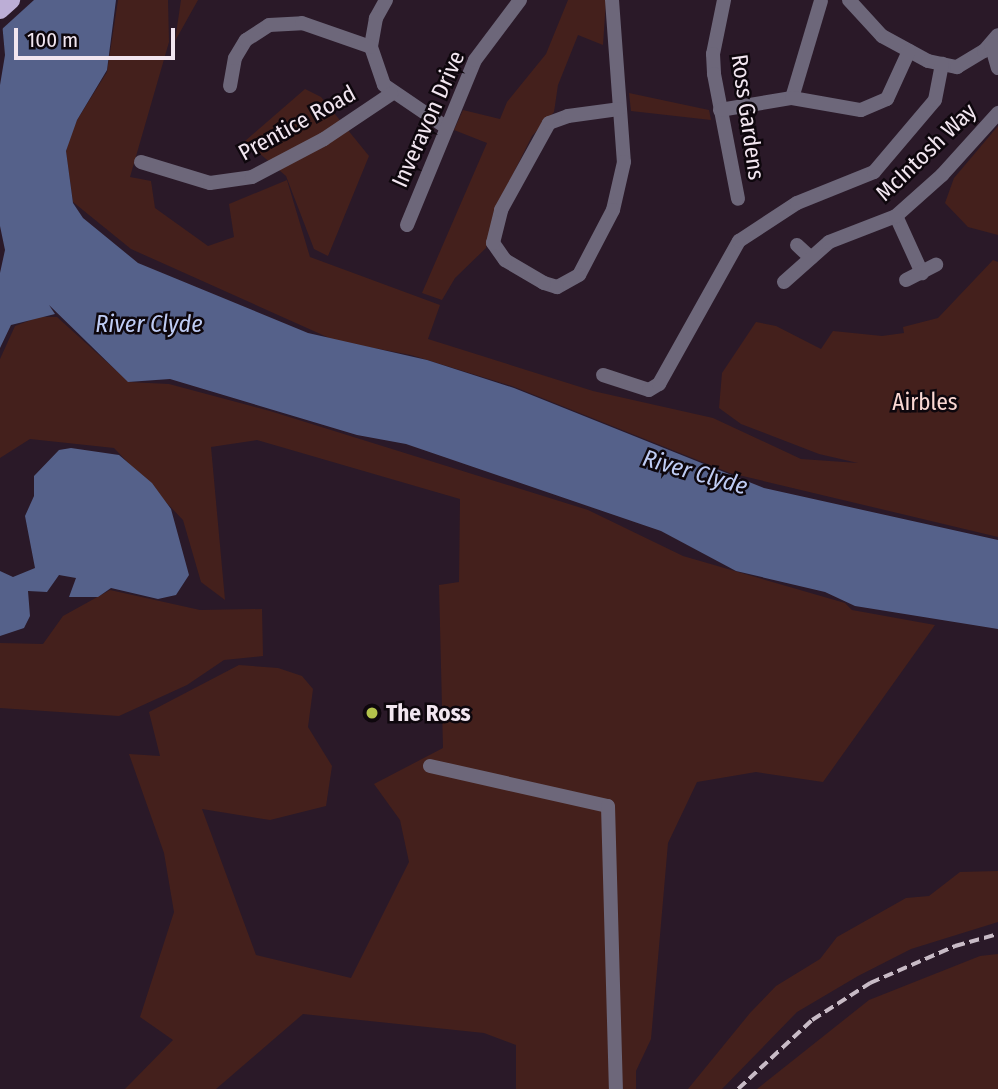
<!DOCTYPE html>
<html>
<head>
<meta charset="utf-8">
<style>
  body { margin:0 }
  #map { position:relative; width:998px; height:1089px; overflow:hidden; background:#2a1928; font-family:"Fira Sans Condensed",sans-serif }
  div>[style] { position:absolute }
  .green>* { inset:0; background:#44201c }
  .water>* { inset:0; background:#55618a }
  .pier>* { inset:0; background:#2a1928 }
  .minor>* { height:14px; margin:-7px; padding:0 7px; transform-origin:7px; border-radius:7px; background:#6d677a }
  .major>* { height:18px; margin:-9px; padding:0 9px; transform-origin:9px; border-radius:9px; background:#bcaed6 }
  .rail>* { height:3.5px; margin-top:-1.75px; transform-origin:0; background:repeating-linear-gradient(90deg,#c8bbc6 0 10px,transparent 0 15px) }
  .dots>* { width:19px; height:19px; translate:-50% -50%; box-sizing:border-box; border:4px solid #0e070d; border-radius:50% }
  span { translate:-50% -50%; white-space:nowrap; text-align:center; line-height:1.15; -webkit-text-stroke:5px #0e070d; paint-order:stroke }
  .street-label { font-size:23px; color:#f2e6f0 }
  .park-label { font-size:23px; color:#fad8d3 }
  .poi-label { font-size:23px; color:#f2e6f0; font-weight:700 }
  .left { translate:0 -50%; text-align:left }
  .water-label { font-size:24px; color:#bfccf4; font-style:italic }
  .scale { position:absolute; left:14px; top:28px; width:161px; height:32px; box-sizing:border-box; border:4px solid #f2e6f0; border-top:0; padding-left:9px; font-size:21px; line-height:24px; white-space:nowrap; color:#f2e6f0; -webkit-text-stroke:5px #0e070d; paint-order:stroke }
</style>
</head>
<body>
<div id="map">
  <div class="green">
    <i style="clip-path:polygon(118px 0,168px 0,169px 42px,130px 177px,151px 181px,155px 208px,208px 246px,234px 237px,229px 204px,287px 180px,310px 257px,440px 305px,428px 339px,593px 391px,713px 418px,801px 459px,858px 463px,819px 454px,741px 424px,719px 408px,722px 373px,756px 322px,776px 326px,821px 349px,833px 331px,882px 336px,904px 333px,903px 327px,938px 318px,993px 260px,998px 262px,998px 537px,730px 473px,512px 386px,411px 355px,336px 341px,131px 249px,73px 202px,66px 152px,72px 128px,107px 72px)"></i>
    <i style="clip-path:polygon(181px 0,198px 0,175px 41px)"></i>
    <i style="clip-path:polygon(568px 0,606px 0,603px 45px,578px 35px,558px 85px,554px 112px,532px 136px,494px 212px,486px 248px,455px 278px,442px 300px,422px 293px,487px 143px,454px 130px,463px 110px,500px 119px,507px 102px,546px 54px)"></i>
    <i style="clip-path:polygon(305px 89px,321px 97px,369px 156px,328px 256px,314px 249px,286px 176px,245px 141px)"></i>
    <i style="clip-path:polygon(629px 93px,709px 110px,711px 120px,631px 111px)"></i>
    <i style="clip-path:polygon(998px 126px,998px 235px,968px 227px,945px 203px,954px 178px)"></i>
    <i style="clip-path:polygon(39px 317px,57px 317px,129px 382px,169px 384px,270px 411px,588px 510px,683px 556px,845px 603px,852px 610px,935px 625px,823px 782px,756px 772px,697px 782px,668px 843px,651px 1039px,636px 1071px,636px 1089px,516px 1089px,516px 1045px,484px 1033px,303px 1014px,216px 1089px,125px 1089px,173px 1040px,140px 1017px,174px 912px,164px 853px,129px 754px,160px 756px,149px 712px,239px 665px,278px 668px,302px 676px,313px 689px,308px 727px,332px 766px,326px 806px,270px 820px,202px 809px,256px 955px,351px 978px,409px 862px,400px 820px,374px 784px,443px 748px,439px 585px,459px 582px,460px 499px,257px 440px,211px 447px,225px 600px,201px 582px,183px 520px,114px 448px,30px 439px,0 458px,0 359px,15px 326px)"></i>
    <i style="clip-path:polygon(110px 590px,200px 610px,262px 609px,263px 656px,224px 660px,187px 685px,119px 716px,0 708px,0 643px,43px 644px,63px 616px)"></i>
    <i style="clip-path:polygon(998px 871px,998px 922px,911px 949px,858px 976px,797px 1012px,722px 1089px,688px 1089px,750px 1013px,776px 986px,820px 959px,837px 937px,906px 898px,929px 896px,960px 872px)"></i>
    <i style="clip-path:polygon(998px 954px,998px 1089px,757px 1089px,869px 1000px,980px 956px)"></i>
  </div>
  <div class="water">
    <i style="clip-path:polygon(0 0,116px 0,107px 70px,77px 120px,66px 151px,73px 203px,83px 218px,138px 263px,308px 333px,427px 360px,514px 388px,764px 488px,998px 540px,998px 629px,855px 606px,825px 592px,736px 571px,661px 531px,406px 444px,357px 435px,170px 379px,128px 382px,49px 305px,55px 314px,11px 325px,0 348px,0 273px,5px 250px,0 226px,0 85px,5px 55px)"></i>
    <i style="clip-path:polygon(71px 448px,119px 455px,152px 483px,171px 509px,189px 575px,176px 595px,158px 599px,111px 588px,98px 597px,69px 597px,76px 578px,59px 575px,47px 592px,28px 591px,30px 616px,24px 628px,0 636px,0 571px,13px 577px,35px 568px,25px 516px,34px 496px,34px 476px,59px 450px)"></i>
  </div>
  <div class="pier">
    <i style="clip-path:polygon(0 0,34px 0,1px 30px)"></i>
  </div>
  <div class="minor">
    <i style="left:386px;top:0;width:21px;rotate:119deg"></i>
    <i style="left:376px;top:18px;width:29px;rotate:100deg"></i>
    <i style="left:371px;top:47px;width:40px;rotate:71.1deg"></i>
    <i style="left:384px;top:85px;width:76px;rotate:34.3deg"></i>
    <i style="left:612px;top:0;width:162px;rotate:85.8deg"></i>
    <i style="left:624px;top:162px;width:49px;rotate:102.9deg"></i>
    <i style="left:613px;top:210px;width:73px;rotate:117.6deg"></i>
    <i style="left:579px;top:275px;width:25px;rotate:151deg"></i>
    <i style="left:557px;top:287px;width:14px;rotate:-163deg"></i>
    <i style="left:544px;top:283px;width:45px;rotate:-149.5deg"></i>
    <i style="left:505px;top:260px;width:21px;rotate:-125deg"></i>
    <i style="left:493px;top:243px;width:34px;rotate:-76deg"></i>
    <i style="left:501px;top:210px;width:99px;rotate:-61.1deg"></i>
    <i style="left:549px;top:123px;width:20px;rotate:-20deg"></i>
    <i style="left:568px;top:116px;width:51px;rotate:-7.8deg"></i>
    <i style="left:724px;top:0;width:55px;rotate:101.5deg"></i>
    <i style="left:713px;top:54px;width:20px;rotate:87deg"></i>
    <i style="left:714px;top:74px;width:127px;rotate:79.1deg"></i>
    <i style="left:849px;top:0;width:49px;rotate:47.5deg"></i>
    <i style="left:882px;top:36px;width:52px;rotate:28.5deg"></i>
    <i style="left:928px;top:61px;width:30px;rotate:12deg"></i>
    <i style="left:957px;top:67px;width:31px;rotate:-31deg"></i>
    <i style="left:984px;top:51px;width:21px;rotate:-49deg"></i>
    <i style="left:991px;top:44px;width:25px;rotate:74deg"></i>
    <i style="left:230px;top:86px;width:28px;rotate:-80deg"></i>
    <i style="left:235px;top:58px;width:21px;rotate:-59deg"></i>
    <i style="left:246px;top:40px;width:27px;rotate:-33deg"></i>
    <i style="left:269px;top:25px;width:33px;rotate:-3deg"></i>
    <i style="left:302px;top:23px;width:73px;rotate:19.2deg"></i>
    <i style="left:792px;top:98px;width:101px;rotate:-73.4deg"></i>
    <i style="left:720px;top:110px;width:73px;rotate:-9.5deg"></i>
    <i style="left:792px;top:98px;width:70px;rotate:9.9deg"></i>
    <i style="left:861px;top:110px;width:28px;rotate:-23deg"></i>
    <i style="left:887px;top:99px;width:53px;rotate:-65.4deg"></i>
    <i style="left:141px;top:162px;width:72px;rotate:16.9deg"></i>
    <i style="left:210px;top:183px;width:42px;rotate:-8.1deg"></i>
    <i style="left:252px;top:177px;width:81px;rotate:-27.8deg"></i>
    <i style="left:324px;top:139px;width:81px;rotate:-33.9deg"></i>
    <i style="left:896px;top:216px;width:63px;rotate:65.5deg"></i>
    <i style="left:407px;top:225px;width:178px;rotate:-67.6deg"></i>
    <i style="left:475px;top:60px;width:75px;rotate:-53.1deg"></i>
    <i style="left:797px;top:245px;width:19px;rotate:43deg"></i>
    <i style="left:906px;top:280px;width:34px;rotate:-27deg"></i>
    <i style="left:784px;top:282px;width:60px;rotate:-41.6deg"></i>
    <i style="left:829px;top:242px;width:72px;rotate:-21.2deg"></i>
    <i style="left:896px;top:216px;width:62px;rotate:-41.7deg"></i>
    <i style="left:942px;top:175px;width:84px;rotate:-47.9deg"></i>
    <i style="left:603px;top:375px;width:48px;rotate:18.1deg"></i>
    <i style="left:649px;top:390px;width:12px;rotate:-31deg"></i>
    <i style="left:659px;top:384px;width:164px;rotate:-60.8deg"></i>
    <i style="left:739px;top:241px;width:69px;rotate:-33.2deg"></i>
    <i style="left:797px;top:203px;width:83px;rotate:-21.9deg"></i>
    <i style="left:874px;top:172px;width:94px;rotate:-49.7deg"></i>
    <i style="left:935px;top:100px;width:37px;rotate:-79deg"></i>
    <i style="left:430px;top:766px;width:182px;rotate:12.7deg"></i>
    <i style="left:608px;top:806px;width:283px;rotate:88.4deg"></i>
  </div>
  <div class="major">
    <i style="left:0;top:10px;width:15px;rotate:-42deg"></i>
  </div>
  <div class="rail">
    <i style="left:738px;top:1089px;width:101px;rotate:-43deg"></i>
    <i style="left:812px;top:1020px;width:69px;rotate:-32.5deg"></i>
    <i style="left:870px;top:983px;width:93px;rotate:-23.5deg"></i>
    <i style="left:955px;top:946px;width:45px;rotate:-15.6deg"></i>
  </div>
  <div class="dots">
    <i style="left:372px;top:713px;background:#b3c24b"></i>
  </div>
  <div class="street-label">
    <span style="left:748px;top:117px;rotate:82deg">Ross Gardens</span>
    <span style="left:428px;top:119px;rotate:-66deg">Inveravon Drive</span>
    <span style="left:297px;top:123px;rotate:-29deg">Prentice Road</span>
    <span style="left:926px;top:152px;rotate:-44deg">McIntosh Way</span>
  </div>
  <div class="park-label">
    <span style="left:925px;top:402px">Airbles</span>
  </div>
  <div class="poi-label">
    <span class="left" style="left:386px;top:713px">The Ross</span>
  </div>
  <div class="water-label">
    <span style="left:149px;top:325px">River Clyde</span>
    <span style="left:695px;top:473px;rotate:16deg">River Clyde</span>
  </div>
  <div class="scale">100 m</div>
</div>
</body>
</html>
